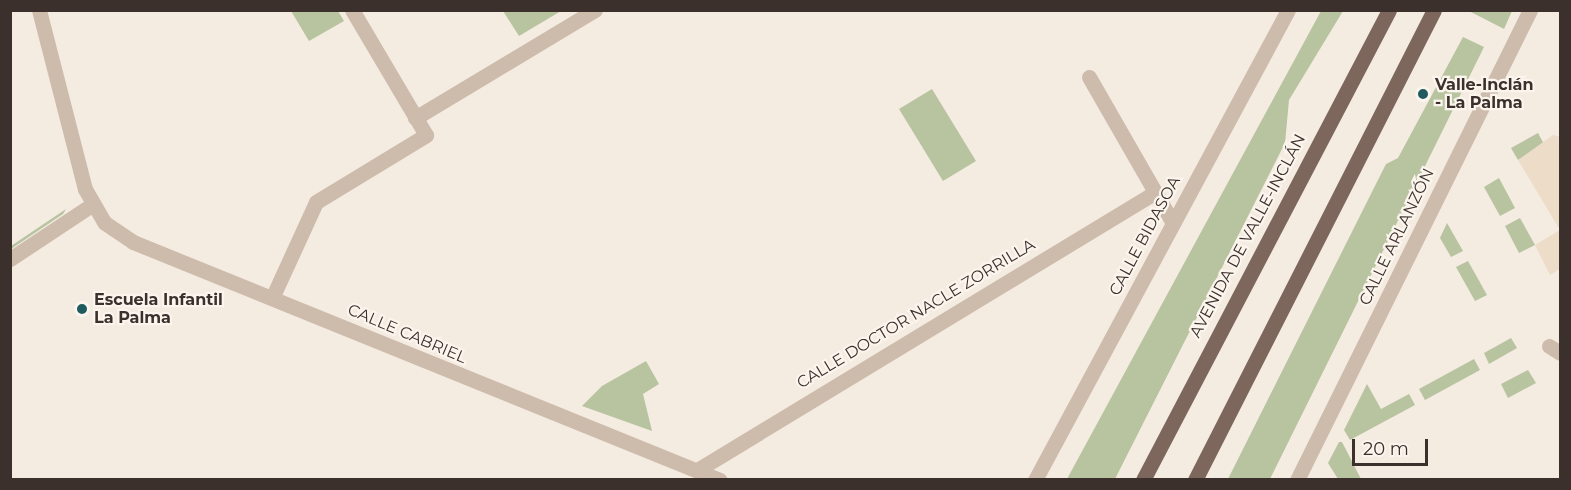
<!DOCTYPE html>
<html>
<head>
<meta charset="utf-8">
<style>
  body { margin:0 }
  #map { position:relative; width:1571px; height:490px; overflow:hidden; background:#f4ebe1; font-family:Montserrat,sans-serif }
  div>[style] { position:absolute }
  .green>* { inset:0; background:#b8c4a0 }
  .plaza>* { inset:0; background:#ecdcc8 }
  .minor>* { height:15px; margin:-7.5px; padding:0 7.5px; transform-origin:7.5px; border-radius:7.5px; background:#cdbbac }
  .major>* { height:15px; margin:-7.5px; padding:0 7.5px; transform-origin:7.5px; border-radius:7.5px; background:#7d675c }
  .dots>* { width:16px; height:16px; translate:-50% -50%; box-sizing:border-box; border:3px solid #fbf5ee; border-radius:50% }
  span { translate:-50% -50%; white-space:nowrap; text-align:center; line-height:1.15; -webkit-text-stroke:4.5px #fbf5ee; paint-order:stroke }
  .poi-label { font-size:16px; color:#3b302b; font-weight:700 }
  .left { translate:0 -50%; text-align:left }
  .street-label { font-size:16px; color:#3b302b }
  .frame { position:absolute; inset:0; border:12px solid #3b302b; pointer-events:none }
  .scale { position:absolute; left:1352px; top:439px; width:76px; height:27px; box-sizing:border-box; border:3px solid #3b302b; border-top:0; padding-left:8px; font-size:18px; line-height:21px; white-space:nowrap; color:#3b302b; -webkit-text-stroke:4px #fbf5ee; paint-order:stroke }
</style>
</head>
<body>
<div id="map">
  <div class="green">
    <i style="clip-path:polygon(291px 11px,338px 11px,344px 21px,309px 41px)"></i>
    <i style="clip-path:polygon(503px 11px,561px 11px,519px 36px)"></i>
    <i style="clip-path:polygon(1321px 11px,1343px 11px,1289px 100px,1285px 143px,1115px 479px,1067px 479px)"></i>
    <i style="clip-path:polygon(1469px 11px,1512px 11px,1504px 29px)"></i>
    <i style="clip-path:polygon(1463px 37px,1484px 47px,1270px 479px,1228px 479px,1386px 164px,1398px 158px)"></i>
    <i style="clip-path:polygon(932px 89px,976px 161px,943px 181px,899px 109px)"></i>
    <i style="clip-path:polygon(1538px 133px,1545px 146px,1518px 160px,1511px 148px)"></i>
    <i style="clip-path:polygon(1499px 178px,1515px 208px,1500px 216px,1484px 187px)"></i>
    <i style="clip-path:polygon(66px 209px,63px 214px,11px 249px,11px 246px)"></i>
    <i style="clip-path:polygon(1520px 218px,1535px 245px,1519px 253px,1505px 226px)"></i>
    <i style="clip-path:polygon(1447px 223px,1463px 251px,1451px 257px,1440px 238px)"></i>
    <i style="clip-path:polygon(1468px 261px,1487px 295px,1475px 301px,1456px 267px)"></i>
    <i style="clip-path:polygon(1511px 338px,1517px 348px,1489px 364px,1484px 353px)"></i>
    <i style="clip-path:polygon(1474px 359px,1480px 370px,1425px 400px,1419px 389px)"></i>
    <i style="clip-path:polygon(646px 361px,659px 384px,643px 394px,652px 431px,582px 406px,602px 386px)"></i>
    <i style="clip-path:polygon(1528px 370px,1536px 383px,1508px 398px,1501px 384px)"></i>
    <i style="clip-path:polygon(1367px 384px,1381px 409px,1409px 394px,1415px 405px,1350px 440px,1344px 430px)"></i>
    <i style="clip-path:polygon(1339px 442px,1342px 442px,1361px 479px,1338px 479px,1328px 463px)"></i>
  </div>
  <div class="plaza">
    <i style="clip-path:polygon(1553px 135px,1560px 137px,1560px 269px,1550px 275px,1535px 245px,1560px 230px,1518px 160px)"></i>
  </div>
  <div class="minor">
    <i style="left:39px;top:10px;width:185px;rotate:75.6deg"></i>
    <i style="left:85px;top:189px;width:39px;rotate:60deg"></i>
    <i style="left:105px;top:223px;width:34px;rotate:34deg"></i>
    <i style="left:133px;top:242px;width:633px;rotate:22.07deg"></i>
    <i style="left:1089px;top:77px;width:168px;rotate:60.1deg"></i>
    <i style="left:415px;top:118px;width:210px;rotate:-31deg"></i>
    <i style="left:10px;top:259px;width:100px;rotate:-33.5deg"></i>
    <i style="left:273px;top:296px;width:103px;rotate:-65.4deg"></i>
    <i style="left:316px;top:202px;width:129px;rotate:-31.3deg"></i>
    <i style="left:426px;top:135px;width:145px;rotate:-120.6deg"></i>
    <i style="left:1549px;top:346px;width:13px;rotate:32deg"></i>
    <i style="left:699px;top:469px;width:532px;rotate:-31.24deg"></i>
    <i style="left:1035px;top:480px;width:534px;rotate:-61.71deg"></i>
    <i style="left:1297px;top:480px;width:525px;rotate:-63.63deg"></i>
  </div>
  <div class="major">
    <i style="left:1143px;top:480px;width:530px;rotate:-62.37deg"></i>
    <i style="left:1195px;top:480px;width:527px;rotate:-63.05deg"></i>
  </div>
  <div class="dots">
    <i style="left:1423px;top:94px;background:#1f5a5e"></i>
    <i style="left:82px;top:309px;background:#1f5a5e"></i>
  </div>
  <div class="poi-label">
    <span class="left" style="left:1435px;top:94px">Valle-Inclán<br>- La Palma</span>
    <span class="left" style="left:94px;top:309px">Escuela Infantil<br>La Palma</span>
  </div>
  <div class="street-label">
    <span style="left:1145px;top:236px;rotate:-62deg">CALLE BIDASOA</span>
    <span style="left:1248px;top:236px;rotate:-62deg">AVENIDA DE VALLE-INCLÁN</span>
    <span style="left:1397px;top:237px;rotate:-64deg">CALLE ARLANZÓN</span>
    <span style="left:916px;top:314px;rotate:-31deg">CALLE DOCTOR NACLE ZORRILLA</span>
    <span style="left:407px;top:334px;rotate:23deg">CALLE CABRIEL</span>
  </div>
  <div class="frame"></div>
  <div class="scale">20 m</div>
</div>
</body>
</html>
